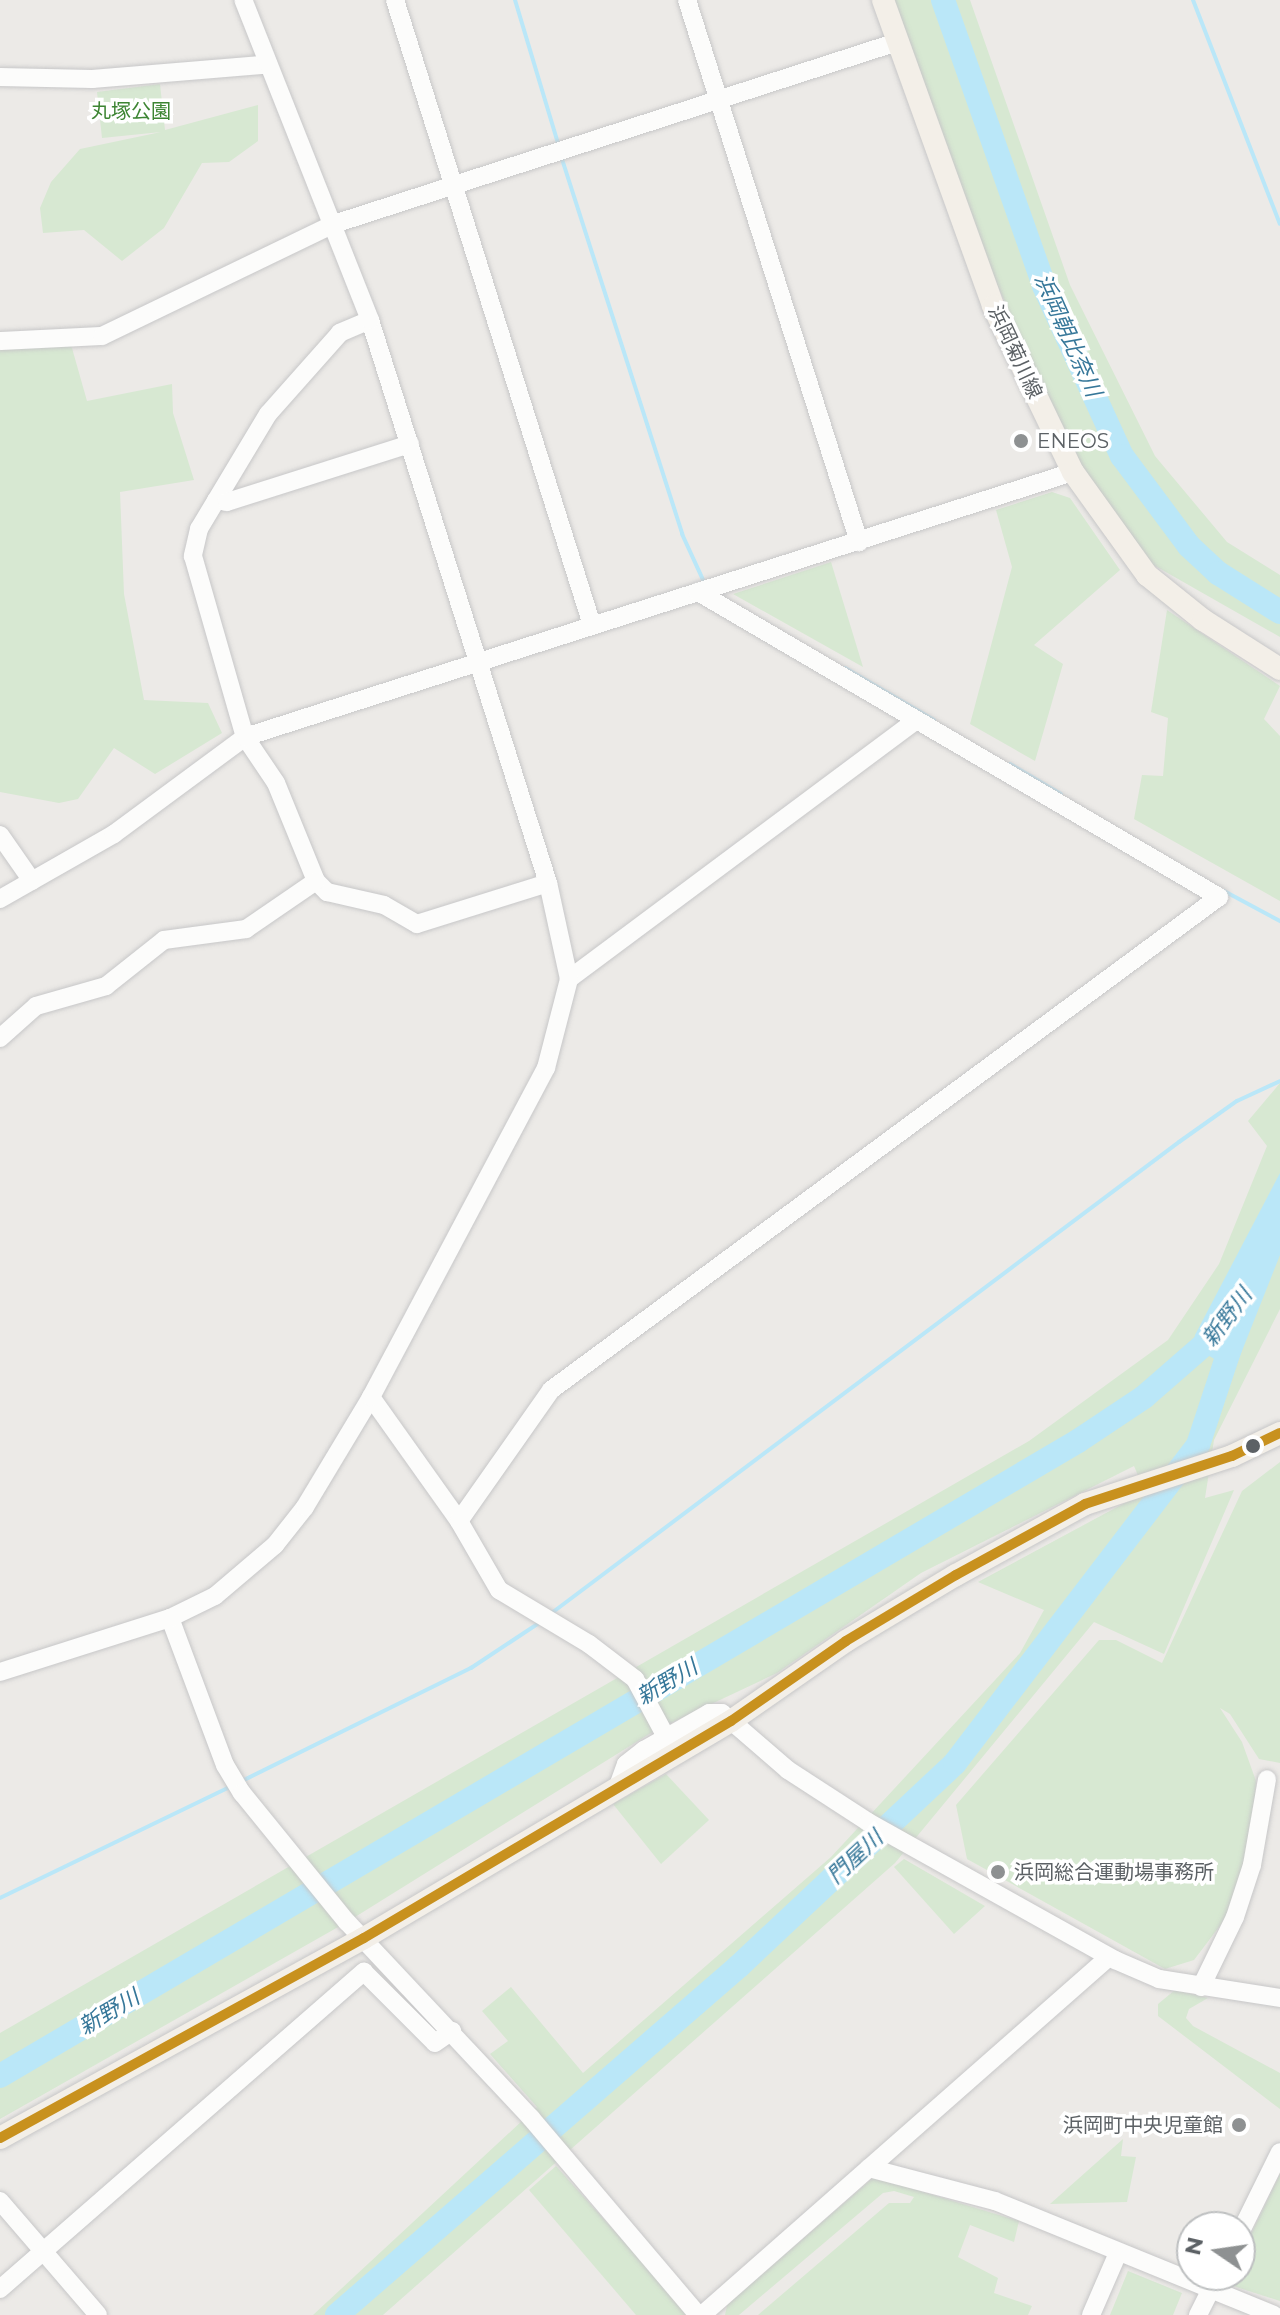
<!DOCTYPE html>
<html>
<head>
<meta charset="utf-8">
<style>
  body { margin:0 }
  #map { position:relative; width:1280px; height:2315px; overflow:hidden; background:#eceae7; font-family:Montserrat,"Noto Sans JP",sans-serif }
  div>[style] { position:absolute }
  .green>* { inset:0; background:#d7e8d2 }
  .water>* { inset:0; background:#bae7f8 }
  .stream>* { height:4px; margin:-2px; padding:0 2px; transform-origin:2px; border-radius:2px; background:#bae7f8 }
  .river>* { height:24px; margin:-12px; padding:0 12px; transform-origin:12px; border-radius:12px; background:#bae7f8 }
  .roads { filter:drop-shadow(0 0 2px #c7c7c8) drop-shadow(0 0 2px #c7c7c8) }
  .minor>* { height:18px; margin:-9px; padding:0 9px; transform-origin:9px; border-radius:9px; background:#fcfcfb }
  .major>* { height:22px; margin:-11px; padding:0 11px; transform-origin:11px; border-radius:11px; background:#f3efe8 }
  .bus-1>* { height:10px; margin:-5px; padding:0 5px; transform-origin:5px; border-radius:5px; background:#c8911e }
  .dots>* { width:22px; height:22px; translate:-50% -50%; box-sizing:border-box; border:4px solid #fff; border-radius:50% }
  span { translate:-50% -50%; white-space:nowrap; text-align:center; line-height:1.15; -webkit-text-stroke:7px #fff; paint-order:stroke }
  .park-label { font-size:20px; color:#3d8533 }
  .street-label { font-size:20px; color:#5c6165 }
  .poi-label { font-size:20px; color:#5c6165 }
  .left { translate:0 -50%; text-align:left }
  .right { translate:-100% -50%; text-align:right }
  .water-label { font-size:22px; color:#367799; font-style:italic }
  .north { position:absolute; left:1176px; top:2211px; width:80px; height:80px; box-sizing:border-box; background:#fff; border:2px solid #bec0c1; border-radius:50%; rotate:283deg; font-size:22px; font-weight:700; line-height:32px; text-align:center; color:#5c6165 }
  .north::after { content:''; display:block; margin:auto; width:28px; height:36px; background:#8e9192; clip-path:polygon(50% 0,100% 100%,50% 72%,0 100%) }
</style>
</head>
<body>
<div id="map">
  <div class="green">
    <i style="clip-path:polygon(892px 0,970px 0,1070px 285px,1155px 456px,1227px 542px,1280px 575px,1280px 637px,1150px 563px,1081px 467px,988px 265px)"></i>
    <i style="clip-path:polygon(160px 84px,165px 130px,258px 105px,258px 141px,229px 162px,202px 163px,164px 228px,122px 261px,84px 230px,43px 233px,40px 208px,51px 182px,80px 149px,161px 132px,102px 138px,97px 92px)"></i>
    <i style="clip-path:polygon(0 341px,70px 341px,87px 401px,172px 384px,173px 413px,194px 480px,120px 492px,124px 594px,144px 700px,208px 703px,222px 733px,155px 774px,114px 748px,78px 799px,59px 803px,0 792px)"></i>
    <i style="clip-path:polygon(1052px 492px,1070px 498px,1120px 570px,1034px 645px,1063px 664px,1035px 761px,970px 724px,1012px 567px,996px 510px)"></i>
    <i style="clip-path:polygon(831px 562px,863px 667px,733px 594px)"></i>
    <i style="clip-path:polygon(1167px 610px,1280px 686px,1264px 719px,1280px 736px,1280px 901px,1134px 819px,1142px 775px,1163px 776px,1168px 718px,1151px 712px)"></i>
    <i style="clip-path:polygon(1280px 1083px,1280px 1309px,1214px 1440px,1205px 1498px,1234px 1490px,1164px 1654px,1094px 1622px,895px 1863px,383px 2315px,313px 2315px,537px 2107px,490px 2054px,508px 2041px,482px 2011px,511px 1987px,583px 2073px,831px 1857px,1020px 1653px,1044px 1610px,978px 1582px,1145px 1492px,1134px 1466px,921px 1573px,777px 1673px,654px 1731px,347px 1922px,0 2119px,0 2033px,1029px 1441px,1168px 1340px,1219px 1264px,1267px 1146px,1248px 1121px)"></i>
    <i style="clip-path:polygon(1280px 1462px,1280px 1763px,1259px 1759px,1230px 1714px,1220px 1708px,1242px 1742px,1256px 1781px,1252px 1838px,1235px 1906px,1194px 1960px,1165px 1969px,967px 1859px,956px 1805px,1099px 1640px,1116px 1640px,1162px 1663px,1242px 1491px)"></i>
    <i style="clip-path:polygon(666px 1774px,709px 1820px,661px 1864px,613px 1804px)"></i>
    <i style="clip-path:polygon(904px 1859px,985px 1906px,954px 1934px,894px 1867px)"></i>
    <i style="clip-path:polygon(1175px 1990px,1208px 1998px,1189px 2009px,1186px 2018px,1193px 2026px,1280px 2073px,1280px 2109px,1158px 2016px,1158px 2004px)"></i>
    <i style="clip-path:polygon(1123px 2139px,1121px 2156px,1136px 2157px,1127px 2202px,1050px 2204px)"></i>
    <i style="clip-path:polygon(556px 2166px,690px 2315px,636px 2315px,529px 2190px)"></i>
    <i style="clip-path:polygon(1280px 2174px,1280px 2301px,1227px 2284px,1231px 2275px,1240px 2275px,1240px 2257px)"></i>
    <i style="clip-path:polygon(874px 2177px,1019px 2221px,1014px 2242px,970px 2225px,958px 2257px,998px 2278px,994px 2293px,1032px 2306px,1028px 2315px,758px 2315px,889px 2203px,910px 2203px,914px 2197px,894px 2191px,883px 2193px,739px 2315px,725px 2315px,727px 2305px)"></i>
    <i style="clip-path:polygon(1128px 2271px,1182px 2293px,1173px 2315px,1110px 2315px)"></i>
  </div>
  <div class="water">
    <i style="clip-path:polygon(1280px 1173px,1280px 1255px,1234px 1371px,1193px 1346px,1195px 1335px)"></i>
  </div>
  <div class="stream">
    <i style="left:515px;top:0;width:153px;rotate:73.3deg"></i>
    <i style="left:1193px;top:0;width:240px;rotate:68.8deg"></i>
    <i style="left:561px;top:156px;width:397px;rotate:72.2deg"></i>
    <i style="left:682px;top:534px;width:53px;rotate:65.4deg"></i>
    <i style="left:845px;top:668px;width:103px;rotate:30.3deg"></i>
    <i style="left:1010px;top:764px;width:59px;rotate:30.5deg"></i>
    <i style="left:1224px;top:891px;width:64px;rotate:28.2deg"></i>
    <i style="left:549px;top:1615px;width:788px;rotate:-36.9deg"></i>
    <i style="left:1179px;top:1142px;width:71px;rotate:-35.3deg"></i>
    <i style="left:1237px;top:1101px;width:47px;rotate:-24.9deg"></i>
    <i style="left:240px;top:1782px;width:258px;rotate:-26.3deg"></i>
    <i style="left:471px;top:1668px;width:85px;rotate:-33.5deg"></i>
    <i style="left:0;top:1898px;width:258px;rotate:-25.8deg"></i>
  </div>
  <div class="river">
    <i style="left:943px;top:0;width:303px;rotate:70.5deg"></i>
    <i style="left:1044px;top:286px;width:187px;rotate:65.4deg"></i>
    <i style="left:1122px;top:456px;width:112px;rotate:53.3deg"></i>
    <i style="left:1189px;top:546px;width:40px;rotate:43deg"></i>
    <i style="left:1218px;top:573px;width:73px;rotate:32.2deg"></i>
    <i style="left:0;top:2076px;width:1251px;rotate:-30.5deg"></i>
    <i style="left:1078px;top:1441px;width:79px;rotate:-33.7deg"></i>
    <i style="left:1144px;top:1397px;width:105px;rotate:-41.1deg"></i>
    <i style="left:337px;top:2315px;width:532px;rotate:-40.96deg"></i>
    <i style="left:739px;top:1966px;width:296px;rotate:-43.2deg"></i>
    <i style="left:955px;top:1763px;width:400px;rotate:-52.6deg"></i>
    <i style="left:1198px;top:1445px;width:115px;rotate:-71.7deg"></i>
  </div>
  <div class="roads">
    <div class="minor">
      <i style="left:395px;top:0;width:655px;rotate:72.51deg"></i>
      <i style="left:687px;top:0;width:569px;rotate:72.39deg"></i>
      <i style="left:0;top:77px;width:92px;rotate:1.2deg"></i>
      <i style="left:92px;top:79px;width:173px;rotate:-4.7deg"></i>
      <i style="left:370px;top:320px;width:33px;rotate:157deg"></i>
      <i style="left:340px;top:333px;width:108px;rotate:131.6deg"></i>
      <i style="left:268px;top:414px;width:134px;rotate:121deg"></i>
      <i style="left:199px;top:529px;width:28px;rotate:103deg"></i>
      <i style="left:193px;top:556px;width:188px;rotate:74deg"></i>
      <i style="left:245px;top:737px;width:55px;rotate:56deg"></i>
      <i style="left:276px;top:783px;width:106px;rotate:67.8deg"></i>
      <i style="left:316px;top:881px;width:16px;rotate:45deg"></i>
      <i style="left:327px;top:892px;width:58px;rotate:12.8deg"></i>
      <i style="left:384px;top:905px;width:38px;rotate:30deg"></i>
      <i style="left:417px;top:924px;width:137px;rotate:-17.4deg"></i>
      <i style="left:0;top:341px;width:102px;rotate:-2.8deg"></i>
      <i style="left:102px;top:336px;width:258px;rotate:-25.8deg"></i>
      <i style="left:334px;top:224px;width:592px;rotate:-17.91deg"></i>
      <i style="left:216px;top:500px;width:11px;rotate:10deg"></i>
      <i style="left:227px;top:502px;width:192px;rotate:-17.6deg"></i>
      <i style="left:0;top:835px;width:56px;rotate:55.2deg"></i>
      <i style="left:0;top:899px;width:131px;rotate:-29.7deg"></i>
      <i style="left:114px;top:834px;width:163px;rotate:-36.5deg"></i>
      <i style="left:245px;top:737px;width:869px;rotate:-17.75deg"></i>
      <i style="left:569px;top:979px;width:429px;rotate:-36.7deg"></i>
      <i style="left:0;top:1038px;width:48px;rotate:-41.6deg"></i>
      <i style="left:36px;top:1006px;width:73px;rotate:-15.9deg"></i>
      <i style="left:106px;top:986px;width:74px;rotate:-38.4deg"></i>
      <i style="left:164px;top:940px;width:83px;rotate:-7.6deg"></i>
      <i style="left:246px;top:929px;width:85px;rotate:-34.4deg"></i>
      <i style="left:371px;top:1397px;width:152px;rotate:54.6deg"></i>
      <i style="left:459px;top:1521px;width:80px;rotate:59.9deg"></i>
      <i style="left:499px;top:1590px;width:105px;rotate:31deg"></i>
      <i style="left:589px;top:1644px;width:58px;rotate:37.3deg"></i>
      <i style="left:635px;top:1679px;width:64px;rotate:61.8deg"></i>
      <i style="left:459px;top:1521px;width:160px;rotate:-54.9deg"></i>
      <i style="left:551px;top:1390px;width:830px;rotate:-36.43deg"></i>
      <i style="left:1219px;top:897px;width:604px;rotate:-149.65deg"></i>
      <i style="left:170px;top:1618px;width:157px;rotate:69.5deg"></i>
      <i style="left:225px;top:1765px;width:33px;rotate:59deg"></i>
      <i style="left:242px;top:1793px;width:166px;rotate:50.9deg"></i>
      <i style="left:347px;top:1922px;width:269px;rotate:46.8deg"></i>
      <i style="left:531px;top:2118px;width:258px;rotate:49.7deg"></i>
      <i style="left:0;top:1672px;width:178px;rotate:-17.6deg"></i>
      <i style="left:170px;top:1618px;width:50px;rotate:-26.1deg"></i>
      <i style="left:215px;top:1596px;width:79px;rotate:-40.4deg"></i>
      <i style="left:275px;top:1545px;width:48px;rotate:-51.7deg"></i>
      <i style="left:305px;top:1507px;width:128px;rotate:-59deg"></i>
      <i style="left:371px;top:1397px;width:373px;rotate:-62deg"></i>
      <i style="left:546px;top:1068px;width:92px;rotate:-75.5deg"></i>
      <i style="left:569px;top:979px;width:98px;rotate:-102.3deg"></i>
      <i style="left:548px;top:883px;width:590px;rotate:-107.55deg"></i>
      <i style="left:370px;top:320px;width:344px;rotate:-111.6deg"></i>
      <i style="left:618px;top:1786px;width:23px;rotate:-70deg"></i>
      <i style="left:626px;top:1764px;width:23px;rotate:-38deg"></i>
      <i style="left:644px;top:1750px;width:75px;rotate:-29.6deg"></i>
      <i style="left:709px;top:1713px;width:13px"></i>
      <i style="left:722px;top:1713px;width:87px;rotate:40.8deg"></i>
      <i style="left:788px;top:1770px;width:95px;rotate:33deg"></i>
      <i style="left:868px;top:1822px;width:283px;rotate:29.2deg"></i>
      <i style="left:1115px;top:1960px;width:48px;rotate:23.4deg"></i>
      <i style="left:1159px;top:1979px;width:122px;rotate:8.9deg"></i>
      <i style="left:1201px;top:1987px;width:78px;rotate:-64.1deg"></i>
      <i style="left:1235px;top:1917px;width:55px;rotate:-71.9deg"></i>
      <i style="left:1252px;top:1865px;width:87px;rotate:-80.1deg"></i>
      <i style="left:869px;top:2168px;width:130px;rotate:14.7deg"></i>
      <i style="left:995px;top:2201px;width:301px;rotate:22.2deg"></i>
      <i style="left:0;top:2201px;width:150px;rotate:49.3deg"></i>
      <i style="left:1240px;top:2233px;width:90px;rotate:-63.7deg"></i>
      <i style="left:0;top:2289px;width:483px;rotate:-41.1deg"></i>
      <i style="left:364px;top:1972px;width:100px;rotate:45deg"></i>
      <i style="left:435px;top:2043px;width:21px;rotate:-35deg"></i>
      <i style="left:702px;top:2315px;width:542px;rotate:-41.34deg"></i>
      <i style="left:1091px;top:2315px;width:68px;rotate:-66.5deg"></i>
      <i style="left:1198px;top:2315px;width:45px;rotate:-63.4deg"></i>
    </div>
    <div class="major">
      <i style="left:883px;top:0;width:325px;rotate:70.2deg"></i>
      <i style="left:993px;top:306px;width:184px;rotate:64.3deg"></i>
      <i style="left:1073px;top:472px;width:127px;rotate:54.3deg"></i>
      <i style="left:1147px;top:575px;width:72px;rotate:38.8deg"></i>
      <i style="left:1203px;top:620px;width:91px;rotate:32.5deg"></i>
      <i style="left:0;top:2138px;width:415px;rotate:-28.8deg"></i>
      <i style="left:364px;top:1938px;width:426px;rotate:-30.6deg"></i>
      <i style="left:731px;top:1721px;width:140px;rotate:-34.8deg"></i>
      <i style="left:846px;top:1641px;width:128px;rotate:-31deg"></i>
      <i style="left:956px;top:1575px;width:147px;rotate:-28.8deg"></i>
      <i style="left:1085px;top:1504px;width:155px;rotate:-18.1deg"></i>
      <i style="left:1232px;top:1456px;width:53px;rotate:-25.6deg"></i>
    </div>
  </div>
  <div class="bus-1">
    <i style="left:0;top:2138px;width:415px;rotate:-28.8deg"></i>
    <i style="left:364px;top:1938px;width:426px;rotate:-30.6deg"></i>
    <i style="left:731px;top:1721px;width:140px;rotate:-34.8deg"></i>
    <i style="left:846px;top:1641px;width:128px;rotate:-31deg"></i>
    <i style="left:956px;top:1575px;width:147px;rotate:-28.8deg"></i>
    <i style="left:1085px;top:1504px;width:155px;rotate:-18.1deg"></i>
    <i style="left:1232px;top:1456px;width:53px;rotate:-25.6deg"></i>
  </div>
  <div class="dots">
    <i style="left:1021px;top:441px;background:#8e9192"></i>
    <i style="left:1253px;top:1446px;background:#5c6165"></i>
    <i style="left:998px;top:1872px;background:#8e9192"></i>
    <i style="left:1239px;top:2125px;background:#8e9192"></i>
  </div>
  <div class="park-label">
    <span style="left:131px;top:111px">丸塚公園</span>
  </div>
  <div class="street-label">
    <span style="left:1015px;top:352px;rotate:65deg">浜岡菊川線</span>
  </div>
  <div class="poi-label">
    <span class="left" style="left:1037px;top:441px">ENEOS</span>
    <span class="left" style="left:1014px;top:1872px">浜岡総合運動場事務所</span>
    <span class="right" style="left:1223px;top:2125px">浜岡町中央児童館</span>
  </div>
  <div class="water-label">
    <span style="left:1068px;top:335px;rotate:66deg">浜岡朝比奈川</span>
    <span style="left:1227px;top:1317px;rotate:-53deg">新野川</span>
    <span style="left:667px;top:1682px;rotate:-31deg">新野川</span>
    <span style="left:855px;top:1857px;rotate:-43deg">門屋川</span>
    <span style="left:109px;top:2012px;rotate:-31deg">新野川</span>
  </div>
  <div class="north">N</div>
</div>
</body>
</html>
